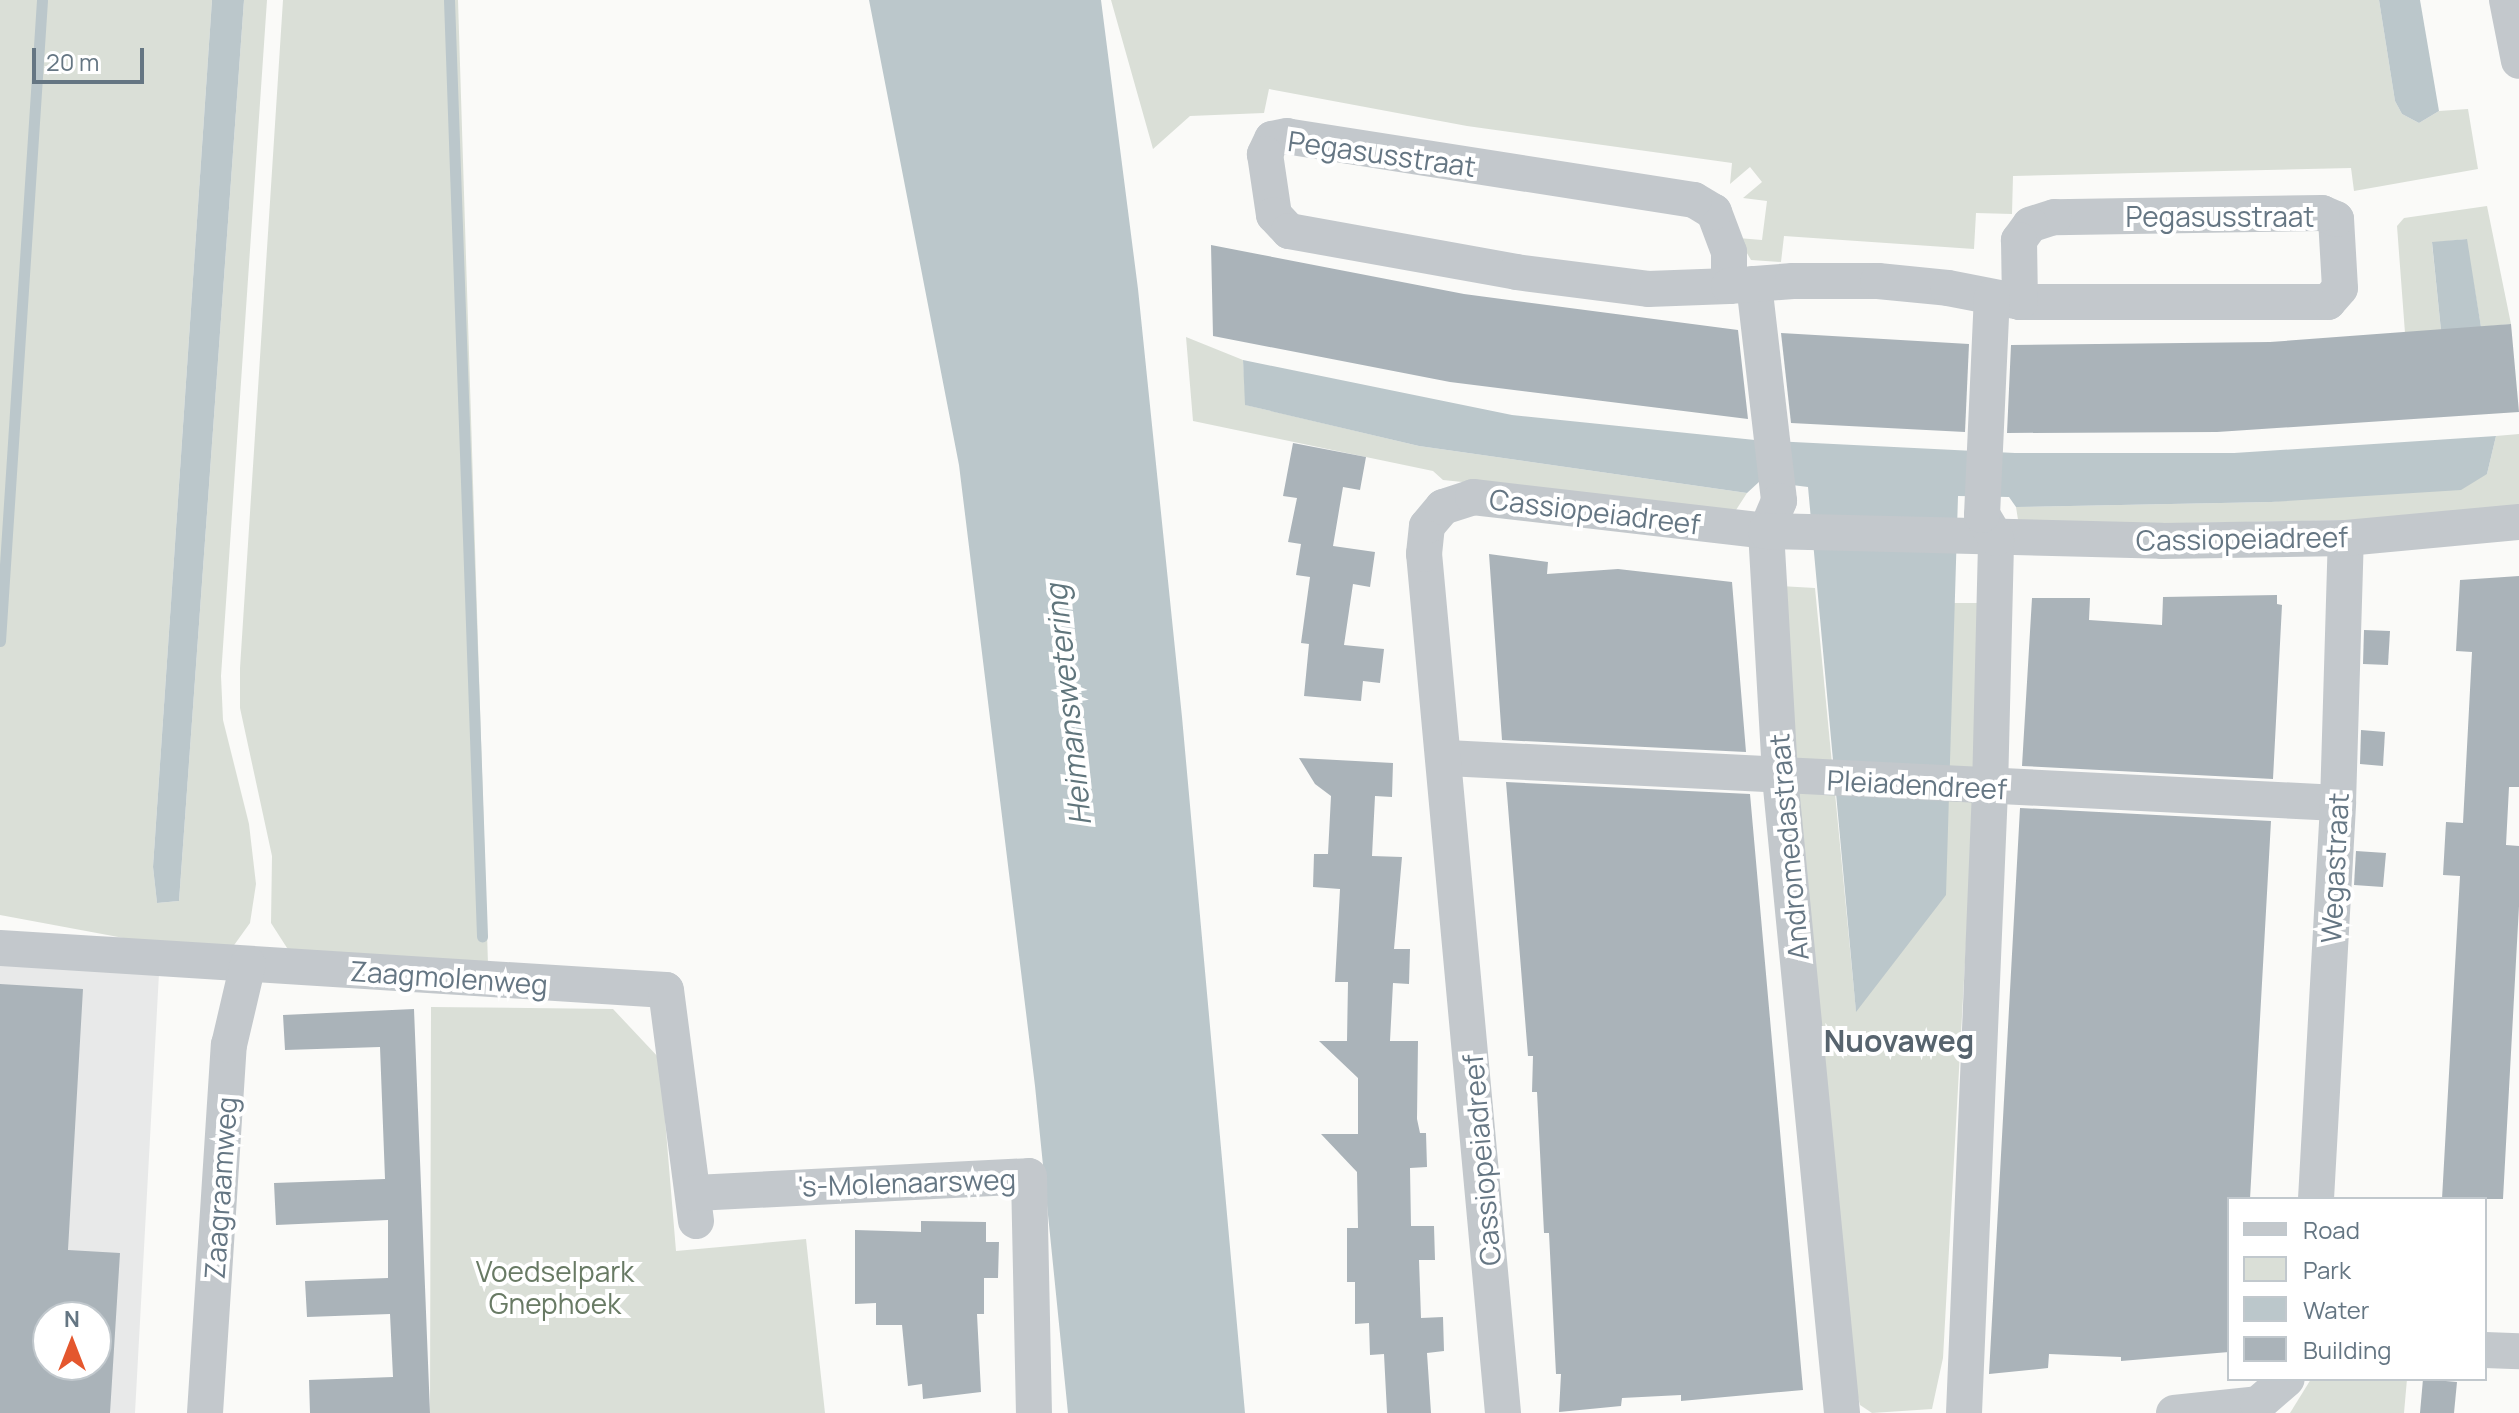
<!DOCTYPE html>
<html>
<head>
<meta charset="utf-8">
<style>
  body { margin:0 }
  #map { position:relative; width:2519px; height:1413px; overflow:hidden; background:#fafaf8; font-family:Manrope,sans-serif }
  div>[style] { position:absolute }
  .built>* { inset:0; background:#e8e9e9 }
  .green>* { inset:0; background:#dadfd7 }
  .water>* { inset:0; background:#bbc7cb }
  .stream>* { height:11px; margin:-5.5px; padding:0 5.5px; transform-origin:5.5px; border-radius:5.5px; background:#bbc7cb }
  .building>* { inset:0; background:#aab3b9 }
  .minor>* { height:36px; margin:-18px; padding:0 18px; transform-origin:18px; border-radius:18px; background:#c3c8cc }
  span { translate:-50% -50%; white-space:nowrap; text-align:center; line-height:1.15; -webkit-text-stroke:8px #fff; paint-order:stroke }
  .street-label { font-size:28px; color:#657683 }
  .park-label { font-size:28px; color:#687a64 }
  .water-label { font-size:30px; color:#60757c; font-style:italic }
  .neighbourhood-label { font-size:30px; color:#57646e; font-weight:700 }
  .legend { position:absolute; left:2227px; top:1197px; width:260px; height:184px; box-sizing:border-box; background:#fff; border:2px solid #c1c8cd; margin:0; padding:10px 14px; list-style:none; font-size:24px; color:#657683 }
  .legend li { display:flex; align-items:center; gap:16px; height:40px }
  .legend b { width:40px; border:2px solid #c1c8cd }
  .north { position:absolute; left:32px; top:1301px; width:80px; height:80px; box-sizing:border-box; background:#fff; border:2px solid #c1c8cd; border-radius:50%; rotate:0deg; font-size:22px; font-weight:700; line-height:32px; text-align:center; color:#657683 }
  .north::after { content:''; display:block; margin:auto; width:28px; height:36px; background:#e4572e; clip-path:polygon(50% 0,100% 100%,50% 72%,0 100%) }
  .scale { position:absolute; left:32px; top:48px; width:112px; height:36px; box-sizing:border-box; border:4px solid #657683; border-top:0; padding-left:10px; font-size:24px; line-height:28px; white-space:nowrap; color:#657683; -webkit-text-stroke:6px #fff; paint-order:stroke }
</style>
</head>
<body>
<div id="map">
  <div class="built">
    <i style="clip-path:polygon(evenodd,0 936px,161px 937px,135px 1413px,0 1413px,0 936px,48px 1317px,96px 1317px,96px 1365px,48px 1365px,48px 1317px)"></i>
  </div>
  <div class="green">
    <i style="clip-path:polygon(0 0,212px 0,153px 867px,157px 903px,179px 901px,244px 0,267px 0,221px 676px,223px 720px,249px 824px,256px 884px,250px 923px,232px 948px,156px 944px,0 915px)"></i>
    <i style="clip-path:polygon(283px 0,458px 0,488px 964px,289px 951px,271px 923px,272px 856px,240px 708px,240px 668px)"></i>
    <i style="clip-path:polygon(1111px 0,2379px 0,2395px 101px,2402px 114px,2419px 123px,2439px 111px,2468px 109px,2478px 169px,2354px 191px,2351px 168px,2013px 176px,2012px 214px,1976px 213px,1974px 249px,1784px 236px,1781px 262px,1751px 260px,1738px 238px,1762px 240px,1767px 201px,1743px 198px,1762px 182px,1750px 167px,1730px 184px,1732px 163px,1467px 126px,1269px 89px,1264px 113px,1190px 116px,1153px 149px)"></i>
    <i style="clip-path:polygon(2487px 206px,2511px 324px,2481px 327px,2466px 239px,2432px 243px,2441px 330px,2405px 333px,2397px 226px,2404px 218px)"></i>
    <i style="clip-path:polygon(1186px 337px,1243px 360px,1246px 405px,1419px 446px,1747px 493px,1736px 510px,1443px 480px,1433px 471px,1193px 421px)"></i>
    <i style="clip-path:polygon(2519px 434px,2519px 507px,2362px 520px,2019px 526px,2016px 507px,2271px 502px,2487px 474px,2496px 436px)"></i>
    <i style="clip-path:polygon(1780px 586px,1815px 588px,1832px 764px,1796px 761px)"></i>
    <i style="clip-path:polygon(1954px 603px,1979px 603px,1977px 776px,1949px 775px)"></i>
    <i style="clip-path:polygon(1797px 791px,1835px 793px,1856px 1011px,1948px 796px,1974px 800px,1943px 1358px,1932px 1409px,1872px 1413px,1860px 1405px,1848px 1360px)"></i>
    <i style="clip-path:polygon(431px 1007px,613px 1009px,660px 1059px,676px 1251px,806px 1239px,825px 1413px,430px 1413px)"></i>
    <i style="clip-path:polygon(2311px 1379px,2407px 1379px,2404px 1413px,2290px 1413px)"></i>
  </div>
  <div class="water">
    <i style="clip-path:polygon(212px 0,244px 0,179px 901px,157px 903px,153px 867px)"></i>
    <i style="clip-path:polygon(869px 0,1101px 0,1138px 289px,1182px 717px,1245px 1413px,1068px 1413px,1035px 1086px,959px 465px)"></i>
    <i style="clip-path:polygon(2379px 0,2420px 0,2439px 111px,2419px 123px,2402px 114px,2395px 101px)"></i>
    <i style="clip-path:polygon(2467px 239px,2481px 327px,2441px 330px,2432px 242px)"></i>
    <i style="clip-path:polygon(1243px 360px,1512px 415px,1755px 440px,2015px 453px,2234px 453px,2496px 436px,2487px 474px,2461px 490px,2271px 502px,2016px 507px,2009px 497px,1958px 496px,1946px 895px,1856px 1012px,1808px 487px,1760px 481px,1747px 493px,1419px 446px,1245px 405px)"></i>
  </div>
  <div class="stream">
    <i style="left:449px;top:0;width:937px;rotate:87.98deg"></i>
    <i style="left:0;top:641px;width:642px;rotate:-86.25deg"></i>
  </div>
  <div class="building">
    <i style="clip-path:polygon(1211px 245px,1464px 294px,1738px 330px,1748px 419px,1450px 382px,1213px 336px)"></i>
    <i style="clip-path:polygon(2511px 324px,2519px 412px,2217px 432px,2007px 433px,2011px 345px,2270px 342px)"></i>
    <i style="clip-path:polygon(1781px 333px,1969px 344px,1965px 432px,1791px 423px)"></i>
    <i style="clip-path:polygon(1293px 443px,1366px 457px,1360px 490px,1343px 487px,1333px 546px,1375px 552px,1370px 587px,1353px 584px,1344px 645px,1384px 649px,1380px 683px,1363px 681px,1361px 701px,1304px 696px,1309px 644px,1301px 643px,1310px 577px,1296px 575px,1301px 544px,1288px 542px,1297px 498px,1283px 496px)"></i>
    <i style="clip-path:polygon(1489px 554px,1548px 562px,1547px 574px,1618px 569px,1732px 582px,1746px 752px,1502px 740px)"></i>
    <i style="clip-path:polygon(2519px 576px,2519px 787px,2509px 787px,2506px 845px,2519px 846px,2519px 906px,2503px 1199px,2442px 1199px,2460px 876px,2443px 875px,2446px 822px,2463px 823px,2472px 652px,2456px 651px,2460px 580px)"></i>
    <i style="clip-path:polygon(2277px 595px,2277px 604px,2282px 605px,2273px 779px,2022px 766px,2032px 598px,2090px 598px,2089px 620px,2162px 625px,2163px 597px)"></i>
    <i style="clip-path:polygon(2364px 630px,2390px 631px,2388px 665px,2363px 664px)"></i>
    <i style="clip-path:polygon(2361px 730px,2385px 732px,2383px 766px,2360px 764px)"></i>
    <i style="clip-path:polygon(1299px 758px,1393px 763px,1392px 797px,1375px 796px,1372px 856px,1402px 857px,1394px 949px,1410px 949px,1409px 984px,1393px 983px,1390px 1041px,1418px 1041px,1417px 1119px,1420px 1133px,1426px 1133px,1427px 1167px,1410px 1168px,1411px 1226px,1434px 1226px,1435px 1260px,1419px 1260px,1421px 1318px,1443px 1317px,1444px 1351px,1427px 1353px,1431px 1413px,1387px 1413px,1384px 1354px,1370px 1355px,1369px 1323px,1355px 1324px,1355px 1282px,1347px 1282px,1347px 1228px,1358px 1228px,1357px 1172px,1321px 1134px,1358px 1134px,1358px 1078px,1319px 1041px,1347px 1041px,1348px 982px,1335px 982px,1340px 889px,1313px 887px,1314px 854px,1328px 854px,1331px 796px,1315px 784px)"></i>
    <i style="clip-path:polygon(1506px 782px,1750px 794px,1803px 1390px,1681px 1401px,1681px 1395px,1622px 1398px,1621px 1406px,1559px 1412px,1561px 1374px,1556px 1374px,1549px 1233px,1544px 1233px,1537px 1092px,1532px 1092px,1533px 1056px,1528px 1056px)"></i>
    <i style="clip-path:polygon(2020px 808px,2271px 821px,2250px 1199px,2229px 1197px,2229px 1352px,2121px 1361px,2121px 1357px,2049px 1354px,2048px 1368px,1989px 1374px)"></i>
    <i style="clip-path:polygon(2356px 851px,2386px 853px,2383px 887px,2354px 885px)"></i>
    <i style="clip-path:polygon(evenodd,0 984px,83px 989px,68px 1250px,120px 1253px,110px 1413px,0 1413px,0 984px,48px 1317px,96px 1317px,96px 1365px,48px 1365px,48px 1317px)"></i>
    <i style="clip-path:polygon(414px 1009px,430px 1413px,310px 1413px,309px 1380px,393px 1377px,390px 1314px,307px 1317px,305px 1281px,388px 1278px,388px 1220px,276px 1225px,274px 1183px,385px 1179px,380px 1047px,285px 1050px,283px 1015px)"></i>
    <i style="clip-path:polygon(921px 1221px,986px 1222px,986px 1242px,999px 1242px,998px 1278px,984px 1278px,984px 1314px,977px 1314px,981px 1392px,923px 1399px,922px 1384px,908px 1386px,902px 1325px,876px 1325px,876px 1303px,855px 1304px,855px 1230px,921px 1232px)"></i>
    <i style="clip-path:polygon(2423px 1379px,2457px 1382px,2454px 1413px,2420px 1413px)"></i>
  </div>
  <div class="minor">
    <i style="left:2507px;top:0;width:62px;rotate:78.9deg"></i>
    <i style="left:1754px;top:284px;width:218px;rotate:83.4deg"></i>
    <i style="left:1779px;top:501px;width:33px;rotate:113deg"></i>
    <i style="left:1766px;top:531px;width:246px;rotate:86.7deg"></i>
    <i style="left:1780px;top:777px;width:639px;rotate:84.43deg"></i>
    <i style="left:1729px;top:286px;width:34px;rotate:-90deg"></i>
    <i style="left:1729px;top:252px;width:43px;rotate:-110.6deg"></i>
    <i style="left:1714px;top:212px;width:23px;rotate:-149deg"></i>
    <i style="left:1694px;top:200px;width:412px;rotate:-171.1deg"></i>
    <i style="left:1287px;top:136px;width:15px;rotate:169deg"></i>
    <i style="left:1272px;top:139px;width:17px;rotate:115deg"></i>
    <i style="left:1265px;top:154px;width:62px;rotate:81.6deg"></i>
    <i style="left:1274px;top:215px;width:22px;rotate:47deg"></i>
    <i style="left:1289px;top:231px;width:231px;rotate:10.2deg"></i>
    <i style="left:1516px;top:272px;width:133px;rotate:7.3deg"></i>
    <i style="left:1648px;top:289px;width:81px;rotate:-2.1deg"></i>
    <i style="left:1729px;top:286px;width:64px;rotate:-4.5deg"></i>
    <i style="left:1793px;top:281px;width:85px"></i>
    <i style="left:1878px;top:281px;width:70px;rotate:5.7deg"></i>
    <i style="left:1948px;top:288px;width:73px;rotate:11deg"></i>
    <i style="left:2020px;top:302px;width:308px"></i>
    <i style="left:2328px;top:302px;width:18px;rotate:-49deg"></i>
    <i style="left:2340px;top:288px;width:69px;rotate:-93.3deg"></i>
    <i style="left:2336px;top:219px;width:15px;rotate:-157deg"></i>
    <i style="left:2322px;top:213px;width:268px;rotate:179.1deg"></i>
    <i style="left:2054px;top:217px;width:25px;rotate:162deg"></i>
    <i style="left:2030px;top:225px;width:19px;rotate:126deg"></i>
    <i style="left:2019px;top:240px;width:62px;rotate:89.1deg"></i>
    <i style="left:1447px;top:758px;width:892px;rotate:2.89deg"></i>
    <i style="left:0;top:948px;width:667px;rotate:3.61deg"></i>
    <i style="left:666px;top:990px;width:233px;rotate:82.6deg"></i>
    <i style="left:695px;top:1193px;width:334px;rotate:-2.9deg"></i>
    <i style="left:1029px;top:1176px;width:237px;rotate:88.8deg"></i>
    <i style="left:2316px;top:1199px;width:397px;rotate:-86.8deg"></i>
    <i style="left:2338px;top:803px;width:265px;rotate:-88.3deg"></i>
    <i style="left:2485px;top:1350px;width:34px;rotate:2deg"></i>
    <i style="left:205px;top:1413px;width:369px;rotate:-86.3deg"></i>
    <i style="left:229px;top:1045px;width:83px;rotate:-76.8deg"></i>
    <i style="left:1503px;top:1413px;width:863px;rotate:-95.25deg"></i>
    <i style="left:1424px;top:554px;width:28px;rotate:-84deg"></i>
    <i style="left:1427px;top:526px;width:25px;rotate:-50deg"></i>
    <i style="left:1443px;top:507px;width:32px;rotate:-18deg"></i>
    <i style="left:1473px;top:497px;width:295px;rotate:6.6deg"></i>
    <i style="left:1766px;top:531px;width:396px;rotate:1.4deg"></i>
    <i style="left:2162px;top:541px;width:184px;rotate:-0.9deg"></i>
    <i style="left:2346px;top:538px;width:174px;rotate:-5.3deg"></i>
    <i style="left:1964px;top:1413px;width:625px;rotate:-87.61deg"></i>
    <i style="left:1990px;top:789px;width:251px;rotate:-88.6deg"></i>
    <i style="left:1996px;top:538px;width:27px;rotate:-121deg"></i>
    <i style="left:1982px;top:515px;width:218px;rotate:-87.4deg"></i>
    <i style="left:2174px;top:1413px;width:84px;rotate:-6.1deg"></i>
    <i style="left:2258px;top:1404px;width:38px;rotate:-41deg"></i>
  </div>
  <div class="street-label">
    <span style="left:1382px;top:153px;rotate:8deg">Pegasusstraat</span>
    <span style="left:2220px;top:216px">Pegasusstraat</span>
    <span style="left:1595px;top:511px;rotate:7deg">Cassiopeiadreef</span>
    <span style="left:2242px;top:538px;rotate:-1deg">Cassiopeiadreef</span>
    <span style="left:1917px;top:784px;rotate:3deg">Pleiadendreef</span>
    <span style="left:1788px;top:847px;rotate:-95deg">Andromedastraat</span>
    <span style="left:2334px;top:868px;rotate:-87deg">Wegastraat</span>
    <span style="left:449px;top:977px;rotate:4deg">Zaagmolenweg</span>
    <span style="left:1481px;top:1160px;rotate:-95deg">Cassiopeiadreef</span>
    <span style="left:907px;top:1182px;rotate:-2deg">'s-Molenaarsweg</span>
    <span style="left:220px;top:1188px;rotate:-86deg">Zaagraamweg</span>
  </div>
  <div class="park-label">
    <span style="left:555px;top:1287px">Voedselpark<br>Gnephoek</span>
  </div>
  <div class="water-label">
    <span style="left:1068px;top:705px;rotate:-96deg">Heimanswetering</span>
  </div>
  <div class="neighbourhood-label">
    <span style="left:1899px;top:1041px">Nuovaweg</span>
  </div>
  <ul class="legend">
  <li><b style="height:10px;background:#c3c8cc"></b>Road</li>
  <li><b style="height:22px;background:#dadfd7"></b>Park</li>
  <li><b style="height:22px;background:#bbc7cb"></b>Water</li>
  <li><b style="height:22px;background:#aab3b9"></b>Building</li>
  </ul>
  <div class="north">N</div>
  <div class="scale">20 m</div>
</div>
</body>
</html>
